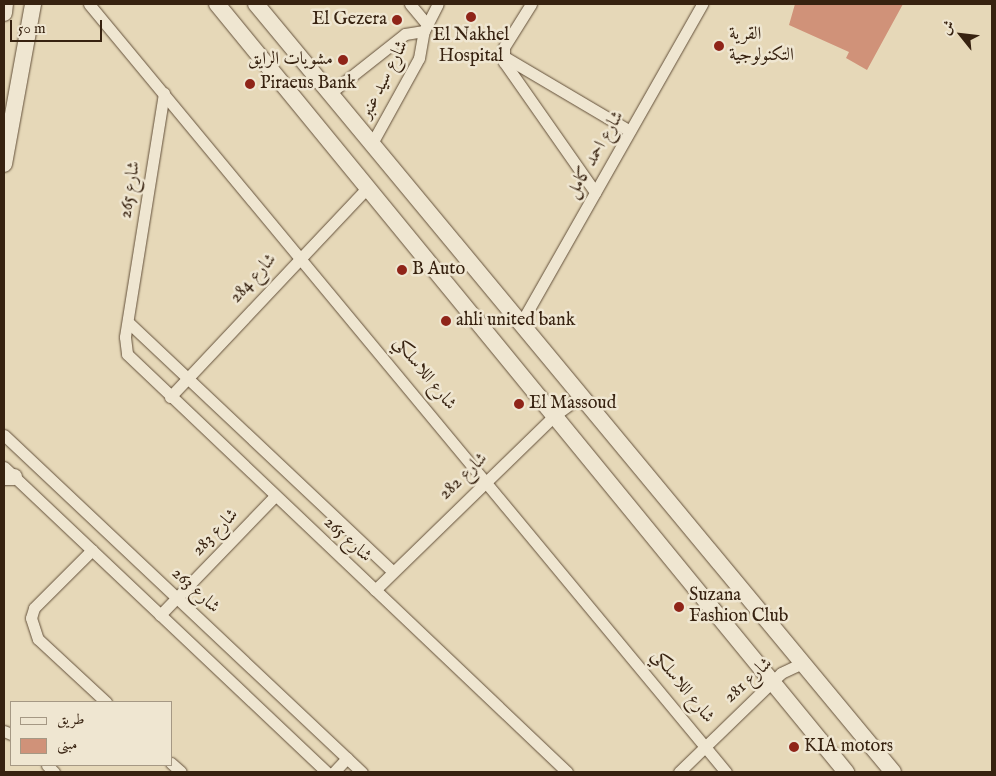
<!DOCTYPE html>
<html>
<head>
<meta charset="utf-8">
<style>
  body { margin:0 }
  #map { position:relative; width:996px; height:776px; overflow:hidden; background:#e6d8b8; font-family:"IM FELL English",Amiri,serif }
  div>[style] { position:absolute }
  .building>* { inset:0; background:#d09279 }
  .roads { filter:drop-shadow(0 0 1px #63503a) drop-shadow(0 0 1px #63503a) }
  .street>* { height:11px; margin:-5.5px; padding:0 5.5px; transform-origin:5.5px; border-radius:5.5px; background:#efe6d1 }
  .secondary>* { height:16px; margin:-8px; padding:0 8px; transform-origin:8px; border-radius:8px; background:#efe6d1 }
  .dots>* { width:14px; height:14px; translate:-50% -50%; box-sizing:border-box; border:2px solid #efe6d1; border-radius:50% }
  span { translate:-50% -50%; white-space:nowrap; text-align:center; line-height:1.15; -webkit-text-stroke:5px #efe6d1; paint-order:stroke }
  .poi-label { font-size:18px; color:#372210 }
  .right { translate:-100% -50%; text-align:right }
  .left { translate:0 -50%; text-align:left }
  .street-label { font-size:18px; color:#372210 }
  .frame { position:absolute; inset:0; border:5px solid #372210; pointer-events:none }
  .legend { position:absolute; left:10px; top:701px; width:162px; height:65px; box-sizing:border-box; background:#efe6d1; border:1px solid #a59884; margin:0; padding:6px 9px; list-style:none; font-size:15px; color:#372210 }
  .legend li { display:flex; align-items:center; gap:10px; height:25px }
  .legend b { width:25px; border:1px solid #a59884 }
  .north { position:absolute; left:936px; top:10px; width:50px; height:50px; -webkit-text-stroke:4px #efe6d1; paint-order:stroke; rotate:299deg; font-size:14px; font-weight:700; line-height:20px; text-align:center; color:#372210 }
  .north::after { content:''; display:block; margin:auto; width:18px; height:22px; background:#372210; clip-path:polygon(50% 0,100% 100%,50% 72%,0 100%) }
  .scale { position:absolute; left:10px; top:20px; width:92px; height:22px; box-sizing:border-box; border:2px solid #372210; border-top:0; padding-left:6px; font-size:15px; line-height:18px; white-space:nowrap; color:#372210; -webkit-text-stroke:4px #efe6d1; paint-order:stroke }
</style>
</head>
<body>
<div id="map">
  <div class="building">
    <i style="clip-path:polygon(795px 4px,903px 4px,867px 70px,846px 58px,849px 52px,789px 25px)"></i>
  </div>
  <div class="roads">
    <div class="street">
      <i style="left:89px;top:4px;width:998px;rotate:50.33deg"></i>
      <i style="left:410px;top:4px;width:26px;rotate:50deg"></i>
      <i style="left:531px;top:4px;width:51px;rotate:122.1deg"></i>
      <i style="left:504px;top:47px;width:15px;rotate:90deg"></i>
      <i style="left:504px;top:62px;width:159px;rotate:55deg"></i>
      <i style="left:503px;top:56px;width:147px;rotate:30.6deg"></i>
      <i style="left:164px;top:93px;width:247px;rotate:99.1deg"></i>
      <i style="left:125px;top:337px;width:17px;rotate:83deg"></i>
      <i style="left:127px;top:354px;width:607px;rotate:43.53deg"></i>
      <i style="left:329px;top:94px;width:97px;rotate:-38.3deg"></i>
      <i style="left:405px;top:34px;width:19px;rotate:-9deg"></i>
      <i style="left:371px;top:145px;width:99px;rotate:-61.1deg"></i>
      <i style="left:419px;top:58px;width:27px;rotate:-80deg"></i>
      <i style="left:424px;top:31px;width:30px;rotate:-63deg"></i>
      <i style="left:128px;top:322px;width:363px;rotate:43.3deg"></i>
      <i style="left:521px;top:323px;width:367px;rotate:-60.4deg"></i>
      <i style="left:170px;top:397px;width:289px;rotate:-46.7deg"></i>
      <i style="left:4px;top:435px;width:492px;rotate:43.3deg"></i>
      <i style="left:4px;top:467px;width:444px;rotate:43.4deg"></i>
      <i style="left:92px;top:550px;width:82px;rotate:135deg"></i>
      <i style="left:34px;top:608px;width:10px;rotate:107deg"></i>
      <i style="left:31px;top:618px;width:22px;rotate:72deg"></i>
      <i style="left:38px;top:639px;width:93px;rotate:42.8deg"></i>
      <i style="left:375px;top:590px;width:251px;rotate:-44.2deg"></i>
      <i style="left:555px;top:415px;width:34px;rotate:-36deg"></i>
      <i style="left:160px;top:615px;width:165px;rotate:-46deg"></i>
      <i style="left:4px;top:731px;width:8px;rotate:23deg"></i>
      <i style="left:171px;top:763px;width:13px;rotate:42deg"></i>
      <i style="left:47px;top:765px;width:10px;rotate:45deg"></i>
      <i style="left:334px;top:772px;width:19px;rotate:-47deg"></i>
      <i style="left:679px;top:772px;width:142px;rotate:-44.1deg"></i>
      <i style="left:781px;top:673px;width:23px;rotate:-25deg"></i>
    </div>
    <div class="secondary">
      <i style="left:217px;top:4px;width:993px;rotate:50.68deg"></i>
      <i style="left:256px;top:4px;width:998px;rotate:50.33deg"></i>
      <i style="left:4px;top:13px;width:9px;rotate:-84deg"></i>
      <i style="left:4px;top:164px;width:163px;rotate:-79.7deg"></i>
      <i style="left:4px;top:477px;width:10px"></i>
    </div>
  </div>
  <div class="dots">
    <i style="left:471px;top:17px;background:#8f2418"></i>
    <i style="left:397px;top:20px;background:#8f2418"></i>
    <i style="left:719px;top:46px;background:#8f2418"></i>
    <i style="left:343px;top:60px;background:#8f2418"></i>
    <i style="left:250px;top:84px;background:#8f2418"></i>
    <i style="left:402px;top:270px;background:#8f2418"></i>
    <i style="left:446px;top:321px;background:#8f2418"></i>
    <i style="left:519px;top:404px;background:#8f2418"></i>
    <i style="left:679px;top:607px;background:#8f2418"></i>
    <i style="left:794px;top:747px;background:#8f2418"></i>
  </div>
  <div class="poi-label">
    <span class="right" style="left:387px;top:20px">El Gezera</span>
    <span class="left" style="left:729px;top:46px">القرية<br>التكنولوجية</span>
    <span style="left:471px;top:47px">El Nakhel<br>Hospital</span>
    <span class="right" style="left:333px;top:60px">مشويات الرايق</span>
    <span class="left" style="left:260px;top:84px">Piraeus Bank</span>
    <span class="left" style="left:412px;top:270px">B Auto</span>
    <span class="left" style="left:456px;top:321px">ahli united bank</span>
    <span class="left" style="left:529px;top:404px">El Massoud</span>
    <span class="left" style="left:689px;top:607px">Suzana<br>Fashion Club</span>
    <span class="left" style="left:804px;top:747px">KIA motors</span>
  </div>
  <div class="street-label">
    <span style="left:385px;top:80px;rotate:-63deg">شارع سيد عنبر</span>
    <span style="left:596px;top:155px;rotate:-60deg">شارع احمد كامل</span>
    <span style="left:131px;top:190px;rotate:-81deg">شارع 265</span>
    <span style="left:254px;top:279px;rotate:-48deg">شارع 284</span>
    <span style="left:424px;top:374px;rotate:51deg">شارع اللاسلكي</span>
    <span style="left:464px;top:477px;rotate:-44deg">شارع 282</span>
    <span style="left:216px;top:533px;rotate:-46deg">شارع 283</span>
    <span style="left:347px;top:540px;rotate:43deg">شارع 265</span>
    <span style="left:195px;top:591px;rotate:43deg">شارع 263</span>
    <span style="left:749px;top:681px;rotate:-42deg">شارع 281</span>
    <span style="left:682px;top:687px;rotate:51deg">شارع اللاسلكي</span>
  </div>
  <div class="frame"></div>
  <ul class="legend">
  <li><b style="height:6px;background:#efe6d1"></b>طريق</li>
  <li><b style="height:14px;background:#d09279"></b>مبنى</li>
  </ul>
  <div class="north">ش</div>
  <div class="scale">50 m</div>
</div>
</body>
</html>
